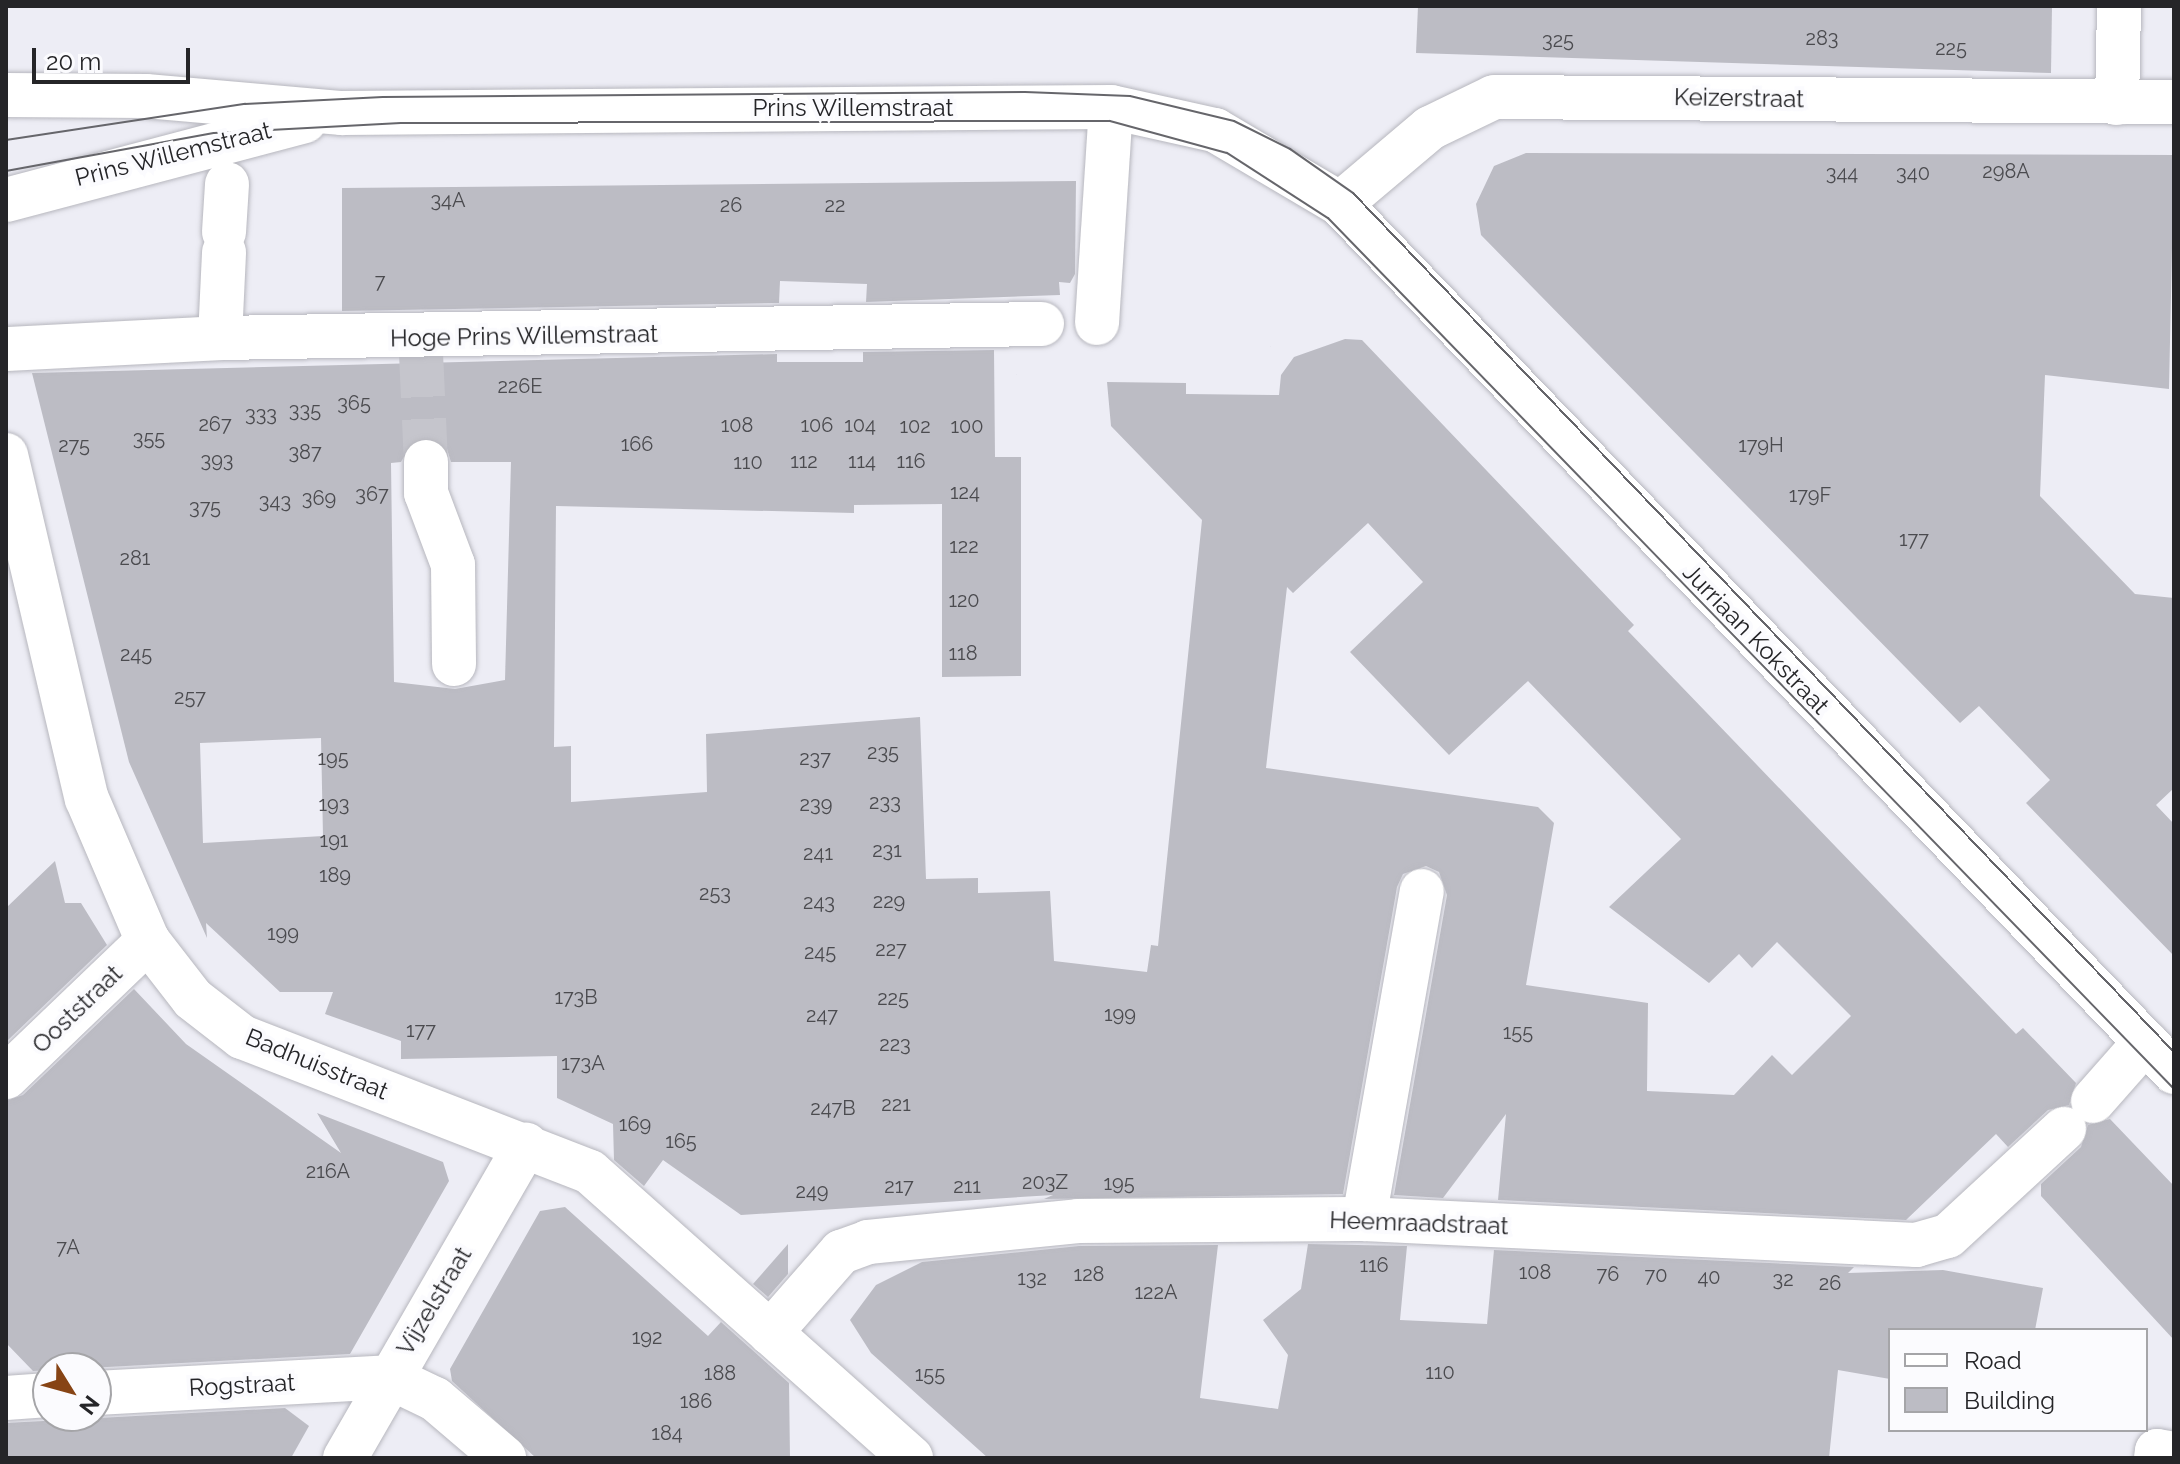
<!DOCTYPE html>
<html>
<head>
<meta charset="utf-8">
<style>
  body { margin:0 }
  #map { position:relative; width:2180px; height:1464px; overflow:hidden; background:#ededf5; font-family:Raleway,sans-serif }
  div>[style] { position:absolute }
  .building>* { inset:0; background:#bcbcc4 }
  .minor-tunnel>* { height:44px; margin-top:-22px; transform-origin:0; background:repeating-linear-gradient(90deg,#c5c5cc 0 44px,transparent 0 66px) }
  .roads { filter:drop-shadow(0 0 2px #b7b7be) drop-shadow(0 0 2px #b7b7be) }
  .minor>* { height:44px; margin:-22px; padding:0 22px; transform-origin:22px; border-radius:22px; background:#fff }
  .major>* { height:44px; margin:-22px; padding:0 22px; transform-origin:22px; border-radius:22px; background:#fff }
  .tram>* { height:2px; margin:-1px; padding:0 1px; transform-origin:1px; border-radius:1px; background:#66666b }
  span { translate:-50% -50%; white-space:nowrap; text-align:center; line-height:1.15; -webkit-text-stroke:8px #fbfbfe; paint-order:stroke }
  .number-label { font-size:20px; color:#4b4b4f }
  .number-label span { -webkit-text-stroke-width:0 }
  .street-label { font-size:24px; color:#252528 }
  .frame { position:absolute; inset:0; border:8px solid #252528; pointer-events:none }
  .legend { position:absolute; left:1888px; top:1328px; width:260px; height:104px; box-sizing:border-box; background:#fbfbfe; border:2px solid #a5a5a8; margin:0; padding:10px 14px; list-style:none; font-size:24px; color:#252528 }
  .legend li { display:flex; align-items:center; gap:16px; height:40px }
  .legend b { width:40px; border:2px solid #a5a5a8 }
  .north { position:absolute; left:32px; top:1352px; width:80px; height:80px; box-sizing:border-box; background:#fbfbfe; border:2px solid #a5a5a8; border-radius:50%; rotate:127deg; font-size:22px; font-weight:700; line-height:32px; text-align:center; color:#252528 }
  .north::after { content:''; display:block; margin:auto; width:28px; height:36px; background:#874415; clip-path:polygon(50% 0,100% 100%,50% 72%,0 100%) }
  .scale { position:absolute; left:32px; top:48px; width:158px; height:36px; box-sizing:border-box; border:4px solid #252528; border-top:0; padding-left:10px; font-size:24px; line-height:28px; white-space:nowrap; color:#252528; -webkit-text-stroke:6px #fbfbfe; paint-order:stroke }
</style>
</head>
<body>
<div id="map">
  <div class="building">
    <i style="clip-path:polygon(1418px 6px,2052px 6px,2051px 73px,1416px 53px)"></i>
    <i style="clip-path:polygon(1526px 153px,2174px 155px,2169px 389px,2045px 375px,2040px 496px,2135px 594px,2174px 598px,2174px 788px,2156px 805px,2174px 824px,2174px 956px,2026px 803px,2050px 780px,1979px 706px,1960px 723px,1481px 235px,1476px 204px,1494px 166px)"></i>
    <i style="clip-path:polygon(1076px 181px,1075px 274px,1070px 283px,1059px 282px,1060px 295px,866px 302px,867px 284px,780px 281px,779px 303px,342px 311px,342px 188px)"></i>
    <i style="clip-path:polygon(evenodd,1345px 339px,1362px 340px,1634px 625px,1628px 631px,2016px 1034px,2023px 1028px,2076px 1083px,2069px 1105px,2048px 1110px,2008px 1147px,1996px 1134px,1906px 1220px,1498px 1200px,1506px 1114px,1443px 1198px,1394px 1195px,1447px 895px,1439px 872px,1426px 866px,1403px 874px,1397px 887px,1343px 1194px,1044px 1199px,1053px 1195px,741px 1215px,663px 1160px,644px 1186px,614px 1160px,613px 1124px,557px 1098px,557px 1056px,401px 1059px,401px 1041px,325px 1014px,333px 992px,280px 992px,206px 923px,207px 938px,129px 762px,32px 373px,777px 354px,777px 362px,863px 362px,863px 352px,994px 350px,995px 457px,1021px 457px,1021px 676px,942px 677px,942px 504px,854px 505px,854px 513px,556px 506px,554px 747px,571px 746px,571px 802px,707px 792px,706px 734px,920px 717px,926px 879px,978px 878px,978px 893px,1050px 891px,1054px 961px,1147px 972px,1151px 945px,1158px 946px,1202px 520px,1111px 426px,1107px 382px,1186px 383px,1186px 394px,1279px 395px,1281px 375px,1294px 357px,1345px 339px,427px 437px,447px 449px,451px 462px,511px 462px,505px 680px,455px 689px,394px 682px,391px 463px,401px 462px,413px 441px,427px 437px,1345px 339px,1368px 523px,1423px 582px,1350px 652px,1449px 755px,1528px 681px,1681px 839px,1609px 907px,1709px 983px,1739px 954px,1752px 968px,1777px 942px,1851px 1016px,1792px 1075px,1772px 1055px,1734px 1095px,1647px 1091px,1648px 1003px,1526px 985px,1554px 823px,1538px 807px,1266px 768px,1287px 587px,1293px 593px,1368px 523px,1345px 339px,321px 738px,323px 836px,203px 843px,200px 743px,321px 738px)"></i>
    <i style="clip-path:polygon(55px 861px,65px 903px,81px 903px,107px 945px,6px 1042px,6px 908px)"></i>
    <i style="clip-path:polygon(134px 989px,186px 1044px,341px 1153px,317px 1113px,443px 1162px,449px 1181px,350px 1354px,33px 1371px,6px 1343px,6px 1101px,23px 1095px)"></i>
    <i style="clip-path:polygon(2110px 1119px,2174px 1186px,2174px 1340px,2041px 1196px,2041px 1184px,2081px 1147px,2088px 1125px)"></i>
    <i style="clip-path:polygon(565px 1207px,708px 1336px,721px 1322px,789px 1383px,790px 1458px,536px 1458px,452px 1381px,450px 1369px,540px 1211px)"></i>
    <i style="clip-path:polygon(788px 1244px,788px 1274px,768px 1297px,753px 1284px)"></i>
    <i style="clip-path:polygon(1308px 1244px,1407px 1246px,1400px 1320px,1487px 1324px,1494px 1250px,1854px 1267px,1848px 1273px,1943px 1270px,2043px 1288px,2035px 1330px,1890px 1330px,1890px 1379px,1838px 1370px,1829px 1458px,988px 1458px,871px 1353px,850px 1320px,876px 1285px,922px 1262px,1079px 1246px,1218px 1245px,1200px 1398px,1278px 1409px,1288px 1355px,1263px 1320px,1301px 1289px)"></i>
    <i style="clip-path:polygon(285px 1408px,309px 1426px,291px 1458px,6px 1458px,6px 1423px)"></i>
  </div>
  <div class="minor-tunnel">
    <i style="left:421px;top:353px;width:109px;rotate:87.4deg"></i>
  </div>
  <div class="roads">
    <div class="minor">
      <i style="left:2117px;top:103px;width:97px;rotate:-88.8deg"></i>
      <i style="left:1340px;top:204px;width:118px;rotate:-40.2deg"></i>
      <i style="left:1430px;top:128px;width:71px;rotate:-25.8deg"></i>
      <i style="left:1494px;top:97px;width:680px;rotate:0.42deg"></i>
      <i style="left:224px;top:232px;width:48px;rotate:-86.4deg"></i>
      <i style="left:1097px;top:323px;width:216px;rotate:-86.3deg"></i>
      <i style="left:220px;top:338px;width:86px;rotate:-87.3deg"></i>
      <i style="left:6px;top:349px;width:214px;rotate:-2.9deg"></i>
      <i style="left:220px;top:338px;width:822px;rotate:-0.98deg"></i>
      <i style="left:6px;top:455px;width:353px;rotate:76.8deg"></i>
      <i style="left:87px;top:799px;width:155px;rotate:66.8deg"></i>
      <i style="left:148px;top:941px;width:73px;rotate:52.2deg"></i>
      <i style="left:193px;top:999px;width:62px;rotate:37.8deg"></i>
      <i style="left:242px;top:1037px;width:373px;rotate:21.2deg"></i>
      <i style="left:590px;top:1172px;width:430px;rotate:41.7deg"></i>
      <i style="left:426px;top:462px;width:31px;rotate:90deg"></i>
      <i style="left:426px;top:493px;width:77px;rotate:69.4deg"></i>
      <i style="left:453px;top:565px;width:99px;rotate:89.4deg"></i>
      <i style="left:6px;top:1077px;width:197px;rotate:-43.8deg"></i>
      <i style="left:2093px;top:1101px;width:79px;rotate:-48.6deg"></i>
      <i style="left:1364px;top:1219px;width:333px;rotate:-80deg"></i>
      <i style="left:770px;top:1333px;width:108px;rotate:-48.8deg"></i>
      <i style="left:841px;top:1252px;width:29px;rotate:-20deg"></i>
      <i style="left:868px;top:1242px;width:211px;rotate:-5.7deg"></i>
      <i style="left:1078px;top:1221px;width:286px;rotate:-0.4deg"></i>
      <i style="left:1364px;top:1219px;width:553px;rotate:2.7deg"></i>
      <i style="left:1916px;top:1245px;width:33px;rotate:-16deg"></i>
      <i style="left:1948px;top:1236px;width:158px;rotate:-42.7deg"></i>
      <i style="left:96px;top:1393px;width:293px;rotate:-3.1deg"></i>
      <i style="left:389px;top:1377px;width:51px;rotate:25.6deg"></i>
      <i style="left:435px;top:1399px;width:91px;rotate:40.5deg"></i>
      <i style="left:6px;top:1398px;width:42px;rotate:-4.1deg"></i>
      <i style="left:345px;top:1458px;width:362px;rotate:-60deg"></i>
      <i style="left:2156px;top:1458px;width:7px;rotate:-82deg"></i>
      <i style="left:2157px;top:1451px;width:17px;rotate:10deg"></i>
    </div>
    <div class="major">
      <i style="left:6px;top:95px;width:140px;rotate:0.4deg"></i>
      <i style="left:146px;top:96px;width:197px;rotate:5deg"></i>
      <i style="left:342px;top:113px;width:769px;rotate:-0.45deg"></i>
      <i style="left:1111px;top:107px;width:107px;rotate:12.5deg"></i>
      <i style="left:1215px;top:130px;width:145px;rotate:30.6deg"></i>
      <i style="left:1340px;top:204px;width:1204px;rotate:46.14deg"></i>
      <i style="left:6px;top:200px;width:309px;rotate:-14.8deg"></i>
    </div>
  </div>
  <div class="tram">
    <i style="left:6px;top:140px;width:242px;rotate:-8.6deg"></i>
    <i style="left:245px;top:104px;width:138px;rotate:-2.9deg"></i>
    <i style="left:383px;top:97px;width:642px;rotate:-0.45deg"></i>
    <i style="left:1025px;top:92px;width:105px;rotate:2.2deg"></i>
    <i style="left:1130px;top:96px;width:107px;rotate:13.5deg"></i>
    <i style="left:1234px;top:121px;width:63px;rotate:26.6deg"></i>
    <i style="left:1290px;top:149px;width:77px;rotate:34.9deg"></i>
    <i style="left:1353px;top:193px;width:1188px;rotate:46.3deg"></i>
    <i style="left:6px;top:171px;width:211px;rotate:-10.4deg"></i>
    <i style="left:214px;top:133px;width:187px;rotate:-3.1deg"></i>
    <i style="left:401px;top:123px;width:709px;rotate:-0.16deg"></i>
    <i style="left:1110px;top:121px;width:121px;rotate:15.3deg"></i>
    <i style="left:1227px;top:153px;width:120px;rotate:32.8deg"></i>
    <i style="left:1328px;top:218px;width:1214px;rotate:45.83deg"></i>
  </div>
  <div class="number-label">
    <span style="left:1822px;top:38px">283</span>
    <span style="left:1558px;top:40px">325</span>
    <span style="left:1951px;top:48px">225</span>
    <span style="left:2006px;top:171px">298A</span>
    <span style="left:1842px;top:173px">344</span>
    <span style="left:1913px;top:173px">340</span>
    <span style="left:448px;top:200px">34A</span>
    <span style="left:731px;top:205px">26</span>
    <span style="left:835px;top:205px">22</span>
    <span style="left:380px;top:281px">7</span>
    <span style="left:520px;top:386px">226E</span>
    <span style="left:354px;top:403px">365</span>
    <span style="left:305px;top:410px">335</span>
    <span style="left:261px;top:414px">333</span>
    <span style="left:215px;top:424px">267</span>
    <span style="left:737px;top:425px">108</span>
    <span style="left:817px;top:425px">106</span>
    <span style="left:860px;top:425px">104</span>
    <span style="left:915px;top:426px">102</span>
    <span style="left:967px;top:426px">100</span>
    <span style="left:149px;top:438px">355</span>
    <span style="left:637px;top:444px">166</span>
    <span style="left:74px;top:445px">275</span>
    <span style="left:1761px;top:445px">179H</span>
    <span style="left:305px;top:452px">387</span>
    <span style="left:217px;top:460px">393</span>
    <span style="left:804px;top:461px">112</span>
    <span style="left:862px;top:461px">114</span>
    <span style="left:911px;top:461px">116</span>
    <span style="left:748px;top:462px">110</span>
    <span style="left:965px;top:492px">124</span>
    <span style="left:372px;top:494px">367</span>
    <span style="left:1810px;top:495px">179F</span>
    <span style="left:319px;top:498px">369</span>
    <span style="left:275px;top:501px">343</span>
    <span style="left:205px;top:507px">375</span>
    <span style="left:1914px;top:539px">177</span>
    <span style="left:964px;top:546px">122</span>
    <span style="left:135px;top:558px">281</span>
    <span style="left:964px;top:600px">120</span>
    <span style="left:963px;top:653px">118</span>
    <span style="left:136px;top:654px">245</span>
    <span style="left:190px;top:697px">257</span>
    <span style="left:883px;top:752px">235</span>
    <span style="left:333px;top:758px">195</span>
    <span style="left:815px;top:758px">237</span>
    <span style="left:885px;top:802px">233</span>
    <span style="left:334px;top:804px">193</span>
    <span style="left:816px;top:804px">239</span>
    <span style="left:334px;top:840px">191</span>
    <span style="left:887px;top:850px">231</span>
    <span style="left:818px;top:853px">241</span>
    <span style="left:335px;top:875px">189</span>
    <span style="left:715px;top:893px">253</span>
    <span style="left:889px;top:901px">229</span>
    <span style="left:819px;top:902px">243</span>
    <span style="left:283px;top:933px">199</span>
    <span style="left:891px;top:949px">227</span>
    <span style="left:820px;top:952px">245</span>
    <span style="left:576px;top:997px">173B</span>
    <span style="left:893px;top:998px">225</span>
    <span style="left:1120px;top:1014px">199</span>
    <span style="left:822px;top:1015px">247</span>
    <span style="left:421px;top:1030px">177</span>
    <span style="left:1518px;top:1032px">155</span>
    <span style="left:895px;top:1044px">223</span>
    <span style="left:583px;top:1063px">173A</span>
    <span style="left:896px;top:1104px">221</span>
    <span style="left:833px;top:1108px">247B</span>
    <span style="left:635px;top:1124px">169</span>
    <span style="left:681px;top:1141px">165</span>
    <span style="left:328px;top:1171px">216A</span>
    <span style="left:1045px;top:1182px">203Z</span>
    <span style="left:1119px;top:1183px">195</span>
    <span style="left:899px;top:1186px">217</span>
    <span style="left:967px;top:1186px">211</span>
    <span style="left:812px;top:1191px">249</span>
    <span style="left:68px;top:1247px">7A</span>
    <span style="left:1374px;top:1265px">116</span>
    <span style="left:1535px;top:1272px">108</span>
    <span style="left:1089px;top:1274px">128</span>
    <span style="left:1608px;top:1274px">76</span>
    <span style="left:1656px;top:1275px">70</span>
    <span style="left:1709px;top:1277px">40</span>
    <span style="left:1032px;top:1278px">132</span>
    <span style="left:1783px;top:1279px">32</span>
    <span style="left:1830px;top:1283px">26</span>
    <span style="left:1156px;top:1292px">122A</span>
    <span style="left:647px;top:1337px">192</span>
    <span style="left:1440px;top:1372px">110</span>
    <span style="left:720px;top:1373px">188</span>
    <span style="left:930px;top:1374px">155</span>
    <span style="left:696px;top:1401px">186</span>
    <span style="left:667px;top:1433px">184</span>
  </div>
  <div class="street-label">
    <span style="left:1739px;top:98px;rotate:1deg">Keizerstraat</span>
    <span style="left:853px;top:108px">Prins Willemstraat</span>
    <span style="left:173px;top:154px;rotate:-14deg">Prins Willemstraat</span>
    <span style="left:524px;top:336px;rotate:-1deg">Hoge Prins Willemstraat</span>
    <span style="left:1756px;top:639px;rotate:46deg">Jurriaan Kokstraat</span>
    <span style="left:77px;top:1009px;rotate:-44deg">Ooststraat</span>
    <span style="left:317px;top:1064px;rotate:22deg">Badhuisstraat</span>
    <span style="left:1419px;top:1223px;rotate:2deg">Heemraadstraat</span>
    <span style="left:434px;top:1301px;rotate:-59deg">Vijzelstraat</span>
    <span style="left:242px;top:1385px;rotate:-3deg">Rogstraat</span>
  </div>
  <div class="frame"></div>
  <ul class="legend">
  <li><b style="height:10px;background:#fff"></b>Road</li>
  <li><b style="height:22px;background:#bcbcc4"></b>Building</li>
  </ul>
  <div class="north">N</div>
  <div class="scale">20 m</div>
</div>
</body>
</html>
